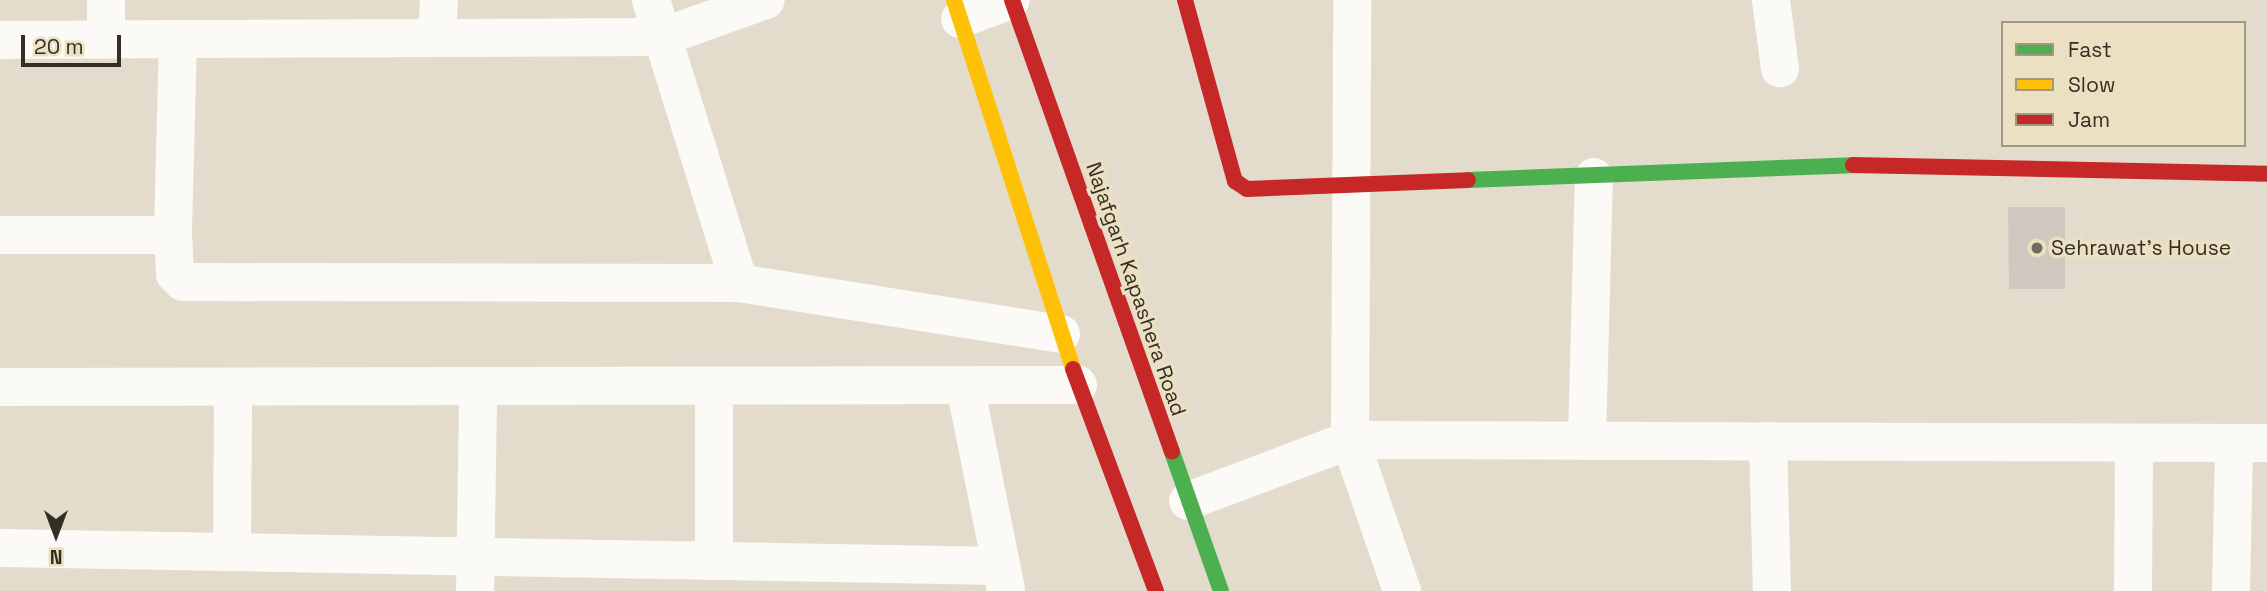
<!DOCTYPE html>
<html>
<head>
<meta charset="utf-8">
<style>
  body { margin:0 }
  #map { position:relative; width:2267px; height:591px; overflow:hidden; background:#e3dccc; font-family:"Space Grotesk",sans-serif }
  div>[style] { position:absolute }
  .building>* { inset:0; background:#d0c7be }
  .street>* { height:38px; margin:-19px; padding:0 19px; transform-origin:19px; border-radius:19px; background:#fbfaf7 }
  .fast>* { height:16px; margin:-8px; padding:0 8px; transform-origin:8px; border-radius:8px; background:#4caf50 }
  .slow>* { height:16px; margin:-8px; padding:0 8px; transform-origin:8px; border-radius:8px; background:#ffc107 }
  .jam>* { height:16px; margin:-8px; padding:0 8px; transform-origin:8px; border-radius:8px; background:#c62828 }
  .dots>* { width:19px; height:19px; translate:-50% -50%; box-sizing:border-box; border:4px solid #ece0c3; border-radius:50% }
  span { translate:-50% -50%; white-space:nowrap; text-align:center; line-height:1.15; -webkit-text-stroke:7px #ece0c3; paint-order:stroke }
  .poi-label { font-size:21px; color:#332f24 }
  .left { translate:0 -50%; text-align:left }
  .street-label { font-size:21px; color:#332f24 }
  .legend { position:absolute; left:2001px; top:21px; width:245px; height:126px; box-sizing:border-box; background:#ece0c3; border:2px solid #a29983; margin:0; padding:9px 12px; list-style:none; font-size:21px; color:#332f24 }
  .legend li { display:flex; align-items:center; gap:14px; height:35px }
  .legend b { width:35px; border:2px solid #a29983 }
  .north { position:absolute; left:21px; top:500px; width:70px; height:70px; -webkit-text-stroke:5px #ece0c3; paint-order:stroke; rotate:180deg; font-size:19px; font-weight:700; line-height:28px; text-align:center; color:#332f24 }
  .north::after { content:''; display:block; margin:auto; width:24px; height:32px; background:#332f24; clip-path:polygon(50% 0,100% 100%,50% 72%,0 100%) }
  .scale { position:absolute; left:21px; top:35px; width:100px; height:32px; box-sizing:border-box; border:4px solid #332f24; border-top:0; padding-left:9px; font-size:21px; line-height:24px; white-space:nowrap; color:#332f24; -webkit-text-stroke:5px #ece0c3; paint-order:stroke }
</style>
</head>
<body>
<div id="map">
  <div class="building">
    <i style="clip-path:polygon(2008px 207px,2065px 207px,2065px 289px,2009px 289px)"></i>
  </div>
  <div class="street">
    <i style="left:106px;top:0;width:39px;rotate:90deg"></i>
    <i style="left:651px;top:0;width:296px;rotate:72.7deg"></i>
    <i style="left:1771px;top:0;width:69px;rotate:82.5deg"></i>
    <i style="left:960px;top:19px;width:54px;rotate:-20.4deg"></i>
    <i style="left:437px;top:38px;width:38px;rotate:-87deg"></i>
    <i style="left:178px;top:39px;width:196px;rotate:91.5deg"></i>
    <i style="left:173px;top:235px;width:39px;rotate:87deg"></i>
    <i style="left:175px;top:274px;width:11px;rotate:45deg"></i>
    <i style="left:183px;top:282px;width:556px;rotate:0.1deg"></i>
    <i style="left:739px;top:283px;width:326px;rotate:9deg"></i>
    <i style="left:0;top:40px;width:662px;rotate:-0.26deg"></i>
    <i style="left:662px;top:37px;width:110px;rotate:-19.6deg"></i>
    <i style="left:0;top:235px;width:173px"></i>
    <i style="left:965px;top:386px;width:207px;rotate:78.6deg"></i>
    <i style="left:0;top:387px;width:1078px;rotate:-0.11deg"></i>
    <i style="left:714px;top:389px;width:172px;rotate:90deg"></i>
    <i style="left:1587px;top:441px;width:264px;rotate:-88.5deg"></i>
    <i style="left:1768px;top:441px;width:150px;rotate:88.5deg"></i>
    <i style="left:1188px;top:501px;width:173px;rotate:-20.6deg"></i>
    <i style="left:1350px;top:440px;width:440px;rotate:-89.7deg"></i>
    <i style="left:0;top:548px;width:1001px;rotate:1.03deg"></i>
    <i style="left:232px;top:552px;width:163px;rotate:-89.6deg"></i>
    <i style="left:475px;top:591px;width:200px;rotate:-89.1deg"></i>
    <i style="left:1402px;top:591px;width:160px;rotate:-109deg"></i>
    <i style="left:1350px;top:440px;width:917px;rotate:0.19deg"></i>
    <i style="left:2133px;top:591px;width:148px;rotate:-89.6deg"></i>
    <i style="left:2231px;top:591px;width:148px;rotate:-88.8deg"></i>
  </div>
  <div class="fast">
    <i style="left:1468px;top:180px;width:385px;rotate:-2.2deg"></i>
    <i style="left:1172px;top:452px;width:147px;rotate:70.6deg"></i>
  </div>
  <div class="slow">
    <i style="left:954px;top:0;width:388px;rotate:72.1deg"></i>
  </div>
  <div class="jam">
    <i style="left:1012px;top:0;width:479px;rotate:70.5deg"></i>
    <i style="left:1185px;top:0;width:188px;rotate:74.6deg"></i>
    <i style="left:1235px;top:181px;width:14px;rotate:34deg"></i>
    <i style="left:1247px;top:189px;width:221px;rotate:-2.3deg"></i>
    <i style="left:1853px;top:165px;width:414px;rotate:1.2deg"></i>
    <i style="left:1073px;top:369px;width:237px;rotate:69.5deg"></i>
  </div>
  <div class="dots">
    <i style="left:2037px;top:248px;background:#716c5f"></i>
  </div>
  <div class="poi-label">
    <span class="left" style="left:2051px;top:248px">Sehrawat's House</span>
  </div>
  <div class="street-label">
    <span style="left:1136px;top:289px;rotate:71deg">Najafgarh Kapashera Road</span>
  </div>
  <ul class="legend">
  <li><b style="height:9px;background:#4caf50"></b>Fast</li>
  <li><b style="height:9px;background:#ffc107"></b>Slow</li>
  <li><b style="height:9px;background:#c62828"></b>Jam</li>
  </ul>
  <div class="north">N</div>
  <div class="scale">20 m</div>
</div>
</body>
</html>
